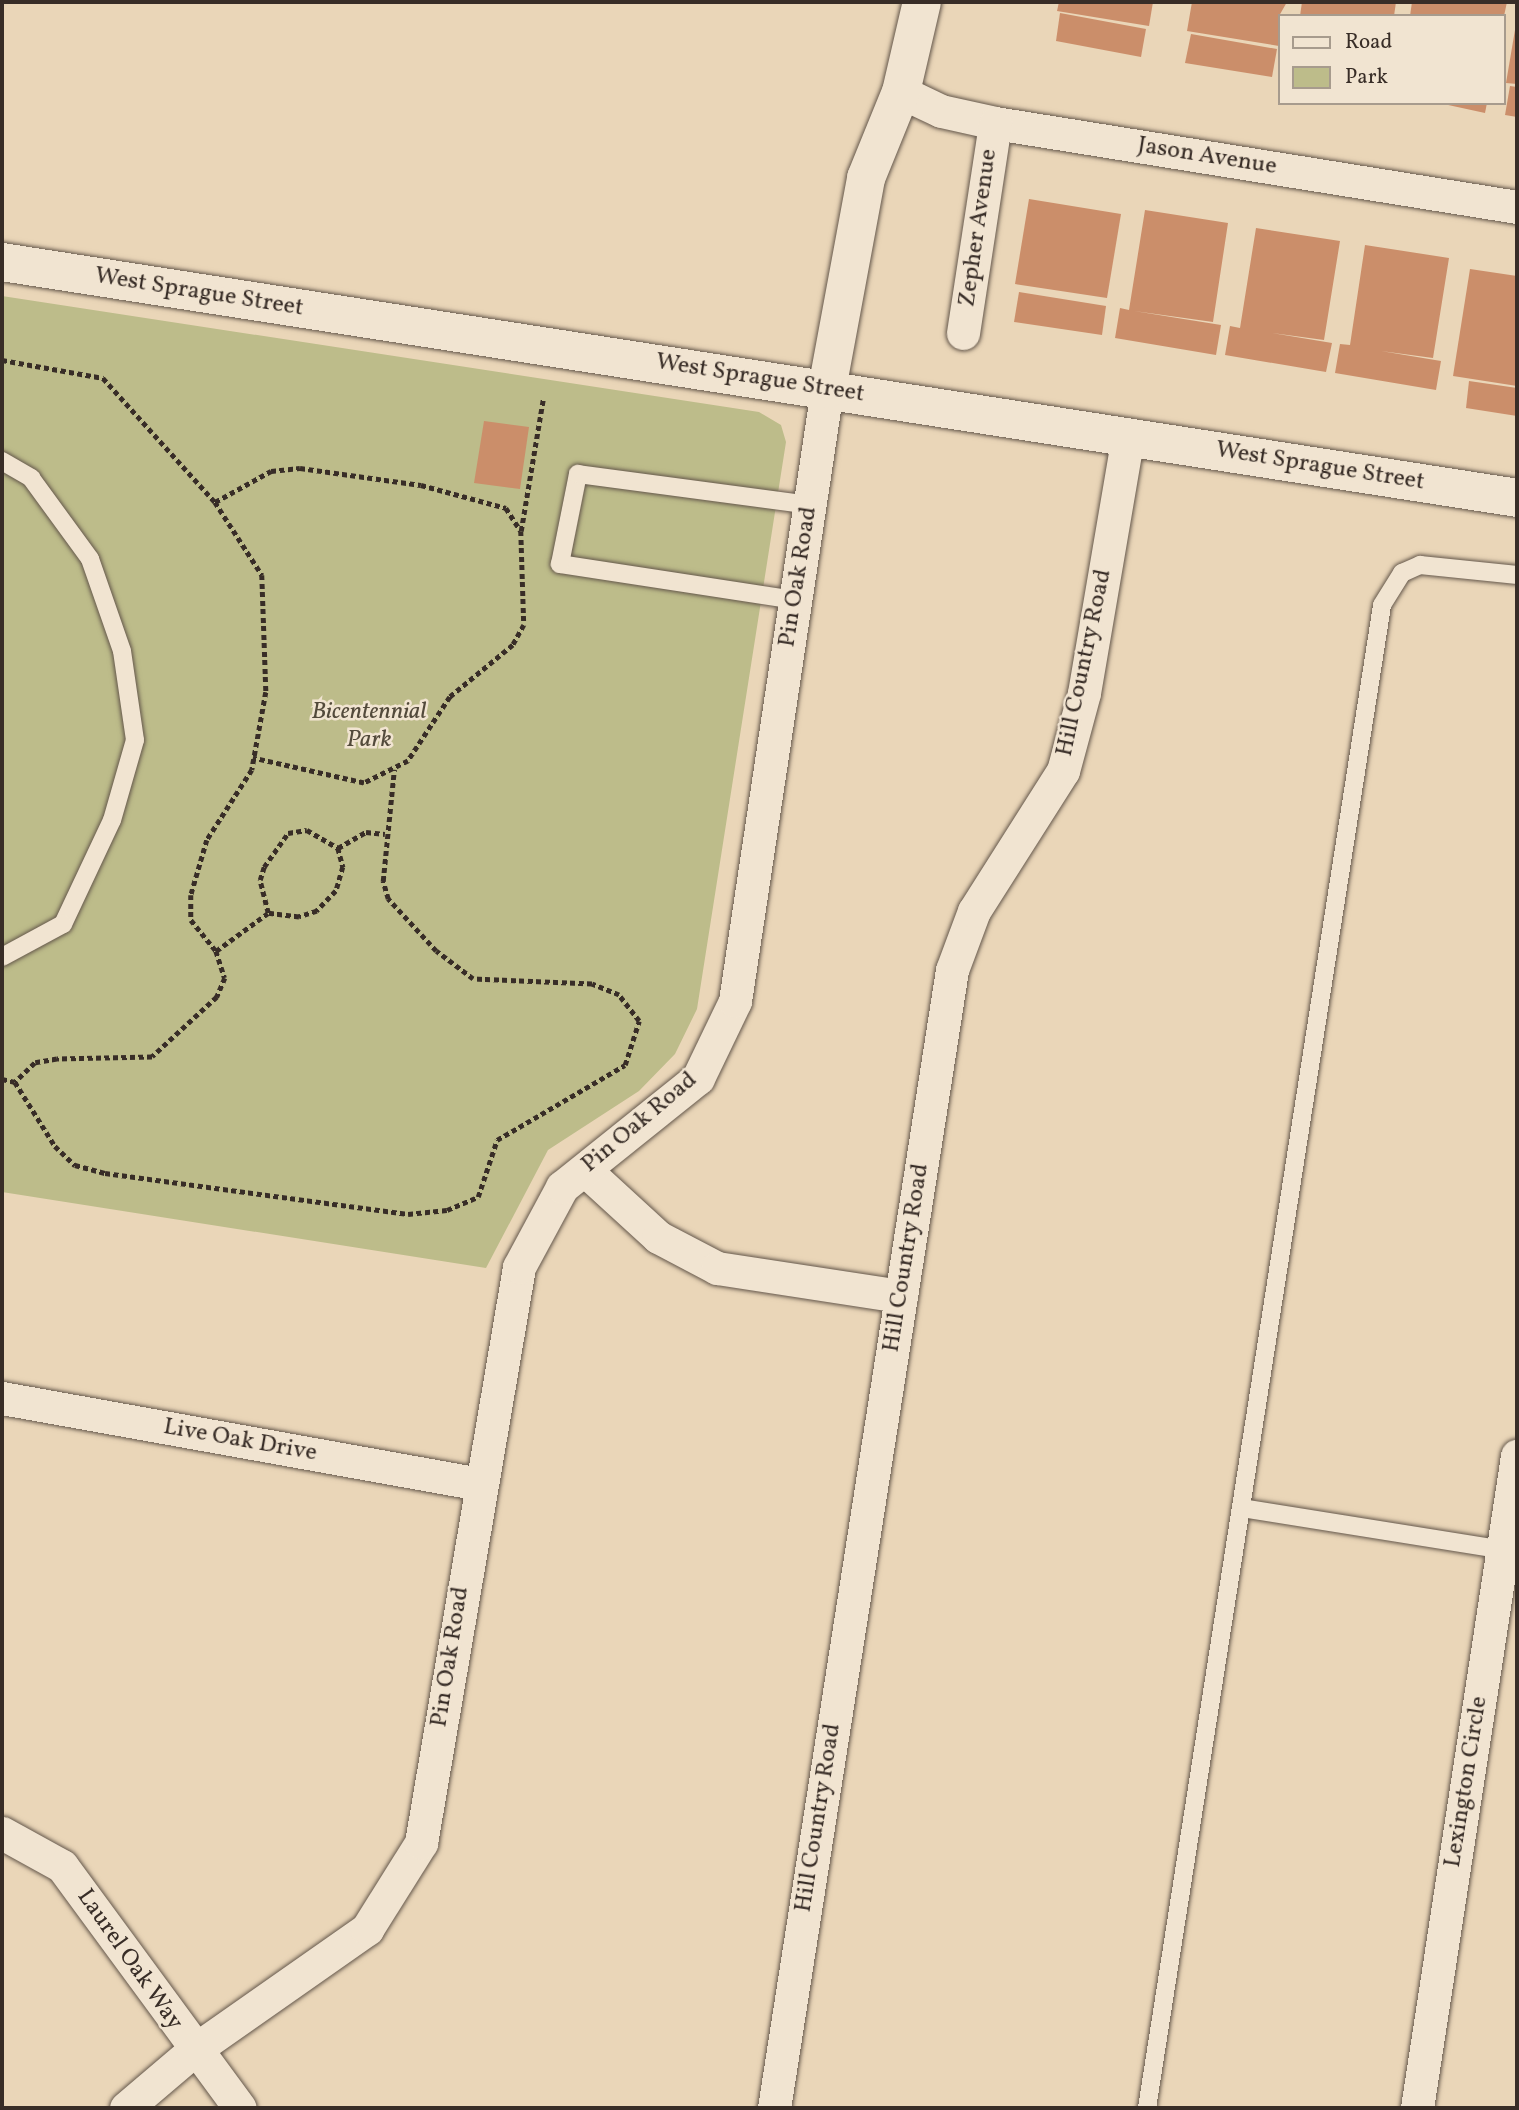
<!DOCTYPE html>
<html>
<head>
<meta charset="utf-8">
<style>
  body { margin:0 }
  #map { position:relative; width:1519px; height:2110px; overflow:hidden; background:#ead6b8; font-family:Vollkorn,serif }
  div>[style] { position:absolute }
  .green>* { inset:0; background:#bdbc8a }
  .building>* { inset:0; background:#cb8e6a }
  .path>* { height:4.5px; margin-top:-2.25px; transform-origin:0; background:repeating-linear-gradient(90deg,#382d27 0 5px,transparent 0 8.5px) }
  .roads { filter:drop-shadow(0 0 2px #64574b) drop-shadow(0 0 2px #64574b) }
  .lane>* { height:18px; margin:-9px; padding:0 9px; transform-origin:9px; border-radius:9px; background:#f1e4d1 }
  .street>* { height:33px; margin:-16.5px; padding:0 16.5px; transform-origin:16.5px; border-radius:16.5px; background:#f1e4d1 }
  .secondary>* { height:38px; margin:-19px; padding:0 19px; transform-origin:19px; border-radius:19px; background:#f1e4d1 }
  span { translate:-50% -50%; white-space:nowrap; text-align:center; line-height:1.15; -webkit-text-stroke:5px #f1e4d1; paint-order:stroke }
  .street-label { font-size:24px; color:#382d27 }
  .park-label { font-size:24px; color:#534a3b; font-style:italic }
  .frame { position:absolute; inset:0; border:4px solid #382d27; pointer-events:none }
  .legend { position:absolute; left:1278px; top:14px; width:228px; height:91px; box-sizing:border-box; background:#f1e4d1; border:2px solid #a79b8d; margin:0; padding:9px 12px; list-style:none; font-size:21px; color:#382d27 }
  .legend li { display:flex; align-items:center; gap:14px; height:35px }
  .legend b { width:35px; border:2px solid #a79b8d }
</style>
</head>
<body>
<div id="map">
  <div class="green">
    <i style="clip-path:polygon(2px 296px,759px 412px,781px 425px,786px 442px,697px 1009px,675px 1054px,639px 1091px,548px 1150px,486px 1268px,2px 1192px)"></i>
  </div>
  <div class="building">
    <i style="clip-path:polygon(1059px 2px,1153px 2px,1149px 26px,1057px 11px)"></i>
    <i style="clip-path:polygon(1192px 2px,1287px 2px,1279px 16px,1279px 46px,1187px 31px)"></i>
    <i style="clip-path:polygon(1302px 2px,1396px 2px,1394px 16px,1300px 16px)"></i>
    <i style="clip-path:polygon(1412px 2px,1507px 2px,1504px 16px,1410px 16px)"></i>
    <i style="clip-path:polygon(1060px 13px,1146px 29px,1141px 57px,1056px 41px)"></i>
    <i style="clip-path:polygon(1516px 24px,1517px 24px,1517px 84px,1506px 83px)"></i>
    <i style="clip-path:polygon(1191px 34px,1277px 49px,1272px 77px,1185px 63px)"></i>
    <i style="clip-path:polygon(1510px 86px,1517px 87px,1517px 117px,1505px 115px)"></i>
    <i style="clip-path:polygon(1439px 103px,1487px 103px,1485px 113px)"></i>
    <i style="clip-path:polygon(1029px 199px,1121px 214px,1107px 298px,1015px 284px)"></i>
    <i style="clip-path:polygon(1145px 210px,1228px 223px,1213px 322px,1134px 311px,1221px 325px,1216px 355px,1115px 338px,1120px 308px,1129px 310px)"></i>
    <i style="clip-path:polygon(1256px 228px,1340px 241px,1324px 340px,1272px 333px,1332px 343px,1326px 372px,1225px 355px,1230px 326px,1240px 328px)"></i>
    <i style="clip-path:polygon(1365px 245px,1449px 258px,1433px 358px,1381px 351px,1441px 361px,1436px 390px,1335px 373px,1340px 344px,1350px 345px)"></i>
    <i style="clip-path:polygon(1470px 269px,1517px 276px,1517px 386px,1453px 376px)"></i>
    <i style="clip-path:polygon(1019px 292px,1106px 306px,1102px 335px,1014px 322px)"></i>
    <i style="clip-path:polygon(1469px 381px,1517px 388px,1517px 416px,1466px 408px)"></i>
    <i style="clip-path:polygon(484px 421px,529px 427px,520px 489px,474px 483px)"></i>
  </div>
  <div class="path">
    <i style="left:2px;top:360px;width:103px;rotate:10.1deg"></i>
    <i style="left:103px;top:378px;width:167px;rotate:47.9deg"></i>
    <i style="left:215px;top:502px;width:87px;rotate:57.2deg"></i>
    <i style="left:262px;top:575px;width:117px;rotate:88deg"></i>
    <i style="left:266px;top:692px;width:79px;rotate:100.2deg"></i>
    <i style="left:252px;top:770px;width:83px;rotate:122.7deg"></i>
    <i style="left:207px;top:840px;width:57px;rotate:106.2deg"></i>
    <i style="left:191px;top:895px;width:25px;rotate:90deg"></i>
    <i style="left:191px;top:920px;width:40px;rotate:51deg"></i>
    <i style="left:216px;top:951px;width:28px;rotate:72deg"></i>
    <i style="left:225px;top:978px;width:21px;rotate:113deg"></i>
    <i style="left:217px;top:997px;width:88px;rotate:137.3deg"></i>
    <i style="left:152px;top:1057px;width:95px;rotate:178.8deg"></i>
    <i style="left:57px;top:1059px;width:22px;rotate:170deg"></i>
    <i style="left:35px;top:1063px;width:28px;rotate:136deg"></i>
    <i style="left:215px;top:502px;width:64px;rotate:-29deg"></i>
    <i style="left:271px;top:471px;width:29px;rotate:-6deg"></i>
    <i style="left:300px;top:468px;width:122px;rotate:8deg"></i>
    <i style="left:421px;top:485px;width:88px;rotate:15.1deg"></i>
    <i style="left:506px;top:508px;width:27px;rotate:57deg"></i>
    <i style="left:521px;top:531px;width:94px;rotate:88.2deg"></i>
    <i style="left:524px;top:625px;width:23px;rotate:119deg"></i>
    <i style="left:513px;top:645px;width:82px;rotate:140.5deg"></i>
    <i style="left:450px;top:697px;width:77px;rotate:123.3deg"></i>
    <i style="left:408px;top:761px;width:49px;rotate:153.4deg"></i>
    <i style="left:364px;top:783px;width:114px;rotate:-167.3deg"></i>
    <i style="left:521px;top:531px;width:134px;rotate:-80.5deg"></i>
    <i style="left:307px;top:830px;width:36px;rotate:30deg"></i>
    <i style="left:338px;top:848px;width:20px;rotate:75deg"></i>
    <i style="left:343px;top:867px;width:25px;rotate:106deg"></i>
    <i style="left:336px;top:891px;width:28px;rotate:134deg"></i>
    <i style="left:317px;top:911px;width:19px;rotate:162deg"></i>
    <i style="left:299px;top:917px;width:31px;rotate:-173deg"></i>
    <i style="left:268px;top:913px;width:34px;rotate:-104deg"></i>
    <i style="left:260px;top:880px;width:14px;rotate:-73deg"></i>
    <i style="left:264px;top:867px;width:42px;rotate:-54.8deg"></i>
    <i style="left:288px;top:833px;width:19px;rotate:-9deg"></i>
    <i style="left:338px;top:848px;width:32px;rotate:-30deg"></i>
    <i style="left:366px;top:832px;width:19px;rotate:6deg"></i>
    <i style="left:216px;top:951px;width:64px;rotate:-36.2deg"></i>
    <i style="left:2px;top:1079px;width:13px;rotate:13deg"></i>
    <i style="left:15px;top:1082px;width:75px;rotate:58deg"></i>
    <i style="left:55px;top:1146px;width:28px;rotate:44deg"></i>
    <i style="left:75px;top:1165px;width:31px;rotate:15deg"></i>
    <i style="left:105px;top:1173px;width:306px;rotate:7.7deg"></i>
    <i style="left:408px;top:1214px;width:39px;rotate:-6deg"></i>
    <i style="left:447px;top:1210px;width:34px;rotate:-23deg"></i>
    <i style="left:478px;top:1197px;width:60px;rotate:-71.6deg"></i>
    <i style="left:497px;top:1140px;width:148px;rotate:-30.4deg"></i>
    <i style="left:625px;top:1065px;width:46px;rotate:-72.3deg"></i>
    <i style="left:639px;top:1021px;width:33px;rotate:-128deg"></i>
    <i style="left:619px;top:995px;width:29px;rotate:-158deg"></i>
    <i style="left:592px;top:984px;width:119px;rotate:-177.6deg"></i>
    <i style="left:473px;top:979px;width:46px;rotate:-142.9deg"></i>
    <i style="left:436px;top:951px;width:71px;rotate:-132.7deg"></i>
    <i style="left:388px;top:899px;width:19px;rotate:-106deg"></i>
    <i style="left:383px;top:881px;width:112px;rotate:-84.3deg"></i>
  </div>
  <div class="roads">
    <div class="lane">
      <i style="left:2px;top:461px;width:34px;rotate:30deg"></i>
      <i style="left:31px;top:478px;width:100px;rotate:53.9deg"></i>
      <i style="left:90px;top:559px;width:97px;rotate:70.8deg"></i>
      <i style="left:122px;top:651px;width:90px;rotate:81.7deg"></i>
      <i style="left:135px;top:740px;width:83px;rotate:106deg"></i>
      <i style="left:112px;top:820px;width:115px;rotate:115.2deg"></i>
      <i style="left:63px;top:924px;width:69px;rotate:151.6deg"></i>
      <i style="left:795px;top:600px;width:238px;rotate:-171.3deg"></i>
      <i style="left:560px;top:564px;width:92px;rotate:-78.7deg"></i>
      <i style="left:578px;top:474px;width:234px;rotate:7.6deg"></i>
      <i style="left:1242px;top:1508px;width:264px;rotate:9.1deg"></i>
      <i style="left:1147px;top:2108px;width:1521px;rotate:-81.11deg"></i>
      <i style="left:1382px;top:605px;width:38px;rotate:-58deg"></i>
      <i style="left:1402px;top:573px;width:20px;rotate:-24deg"></i>
      <i style="left:1420px;top:565px;width:98px;rotate:5.9deg"></i>
    </div>
    <div class="street">
      <i style="left:901px;top:92px;width:44px;rotate:25.4deg"></i>
      <i style="left:941px;top:111px;width:55px;rotate:12.5deg"></i>
      <i style="left:995px;top:123px;width:529px;rotate:9.14deg"></i>
      <i style="left:963px;top:333px;width:212px;rotate:-81.3deg"></i>
      <i style="left:585px;top:1170px;width:99px;rotate:42.5deg"></i>
      <i style="left:658px;top:1237px;width:67px;rotate:27.7deg"></i>
      <i style="left:717px;top:1268px;width:186px;rotate:8.7deg"></i>
      <i style="left:2px;top:1398px;width:485px;rotate:10.2deg"></i>
      <i style="left:2px;top:1833px;width:68px;rotate:28.8deg"></i>
      <i style="left:62px;top:1866px;width:300px;rotate:53.7deg"></i>
      <i style="left:126px;top:2108px;width:88px;rotate:-40.4deg"></i>
      <i style="left:193px;top:2051px;width:213px;rotate:-35deg"></i>
      <i style="left:367px;top:1929px;width:102px;rotate:-57.9deg"></i>
      <i style="left:421px;top:1843px;width:584px;rotate:-80.34deg"></i>
      <i style="left:519px;top:1267px;width:91px;rotate:-61.7deg"></i>
      <i style="left:562px;top:1187px;width:174px;rotate:-38.7deg"></i>
      <i style="left:698px;top:1078px;width:85px;rotate:-64.3deg"></i>
      <i style="left:735px;top:1001px;width:619px;rotate:-81.45deg"></i>
      <i style="left:774px;top:2108px;width:1152px;rotate:-81.11deg"></i>
      <i style="left:952px;top:970px;width:63px;rotate:-69.6deg"></i>
      <i style="left:974px;top:911px;width:166px;rotate:-57.6deg"></i>
      <i style="left:1063px;top:771px;width:81px;rotate:-74.9deg"></i>
      <i style="left:1084px;top:693px;width:261px;rotate:-80.3deg"></i>
      <i style="left:1417px;top:2108px;width:660px;rotate:-81.28deg"></i>
    </div>
    <div class="secondary">
      <i style="left:2px;top:262px;width:1533px;rotate:8.85deg"></i>
      <i style="left:827px;top:389px;width:215px;rotate:-79.5deg"></i>
      <i style="left:866px;top:178px;width:93px;rotate:-67.9deg"></i>
      <i style="left:901px;top:92px;width:92px;rotate:-76.9deg"></i>
    </div>
  </div>
  <div class="street-label">
    <span style="left:1207px;top:157px;rotate:9deg">Jason Avenue</span>
    <span style="left:979px;top:228px;rotate:-82deg">Zepher Avenue</span>
    <span style="left:199px;top:293px;rotate:9deg">West Sprague Street</span>
    <span style="left:760px;top:379px;rotate:9deg">West Sprague Street</span>
    <span style="left:1320px;top:467px;rotate:9deg">West Sprague Street</span>
    <span style="left:799px;top:577px;rotate:-81deg">Pin Oak Road</span>
    <span style="left:1085px;top:663px;rotate:-78deg">Hill Country Road</span>
    <span style="left:640px;top:1123px;rotate:-40deg">Pin Oak Road</span>
    <span style="left:907px;top:1258px;rotate:-81deg">Hill Country Road</span>
    <span style="left:240px;top:1441px;rotate:10deg">Live Oak Drive</span>
    <span style="left:451px;top:1657px;rotate:-81deg">Pin Oak Road</span>
    <span style="left:1467px;top:1782px;rotate:-81deg">Lexington Circle</span>
    <span style="left:819px;top:1818px;rotate:-81deg">Hill Country Road</span>
    <span style="left:129px;top:1960px;rotate:55deg">Laurel Oak Way</span>
  </div>
  <div class="park-label">
    <span style="left:369px;top:727px">Bicentennial<br>Park</span>
  </div>
  <div class="frame"></div>
  <ul class="legend">
  <li><b style="height:9px;background:#f1e4d1"></b>Road</li>
  <li><b style="height:19px;background:#bdbc8a"></b>Park</li>
  </ul>
</div>
</body>
</html>
